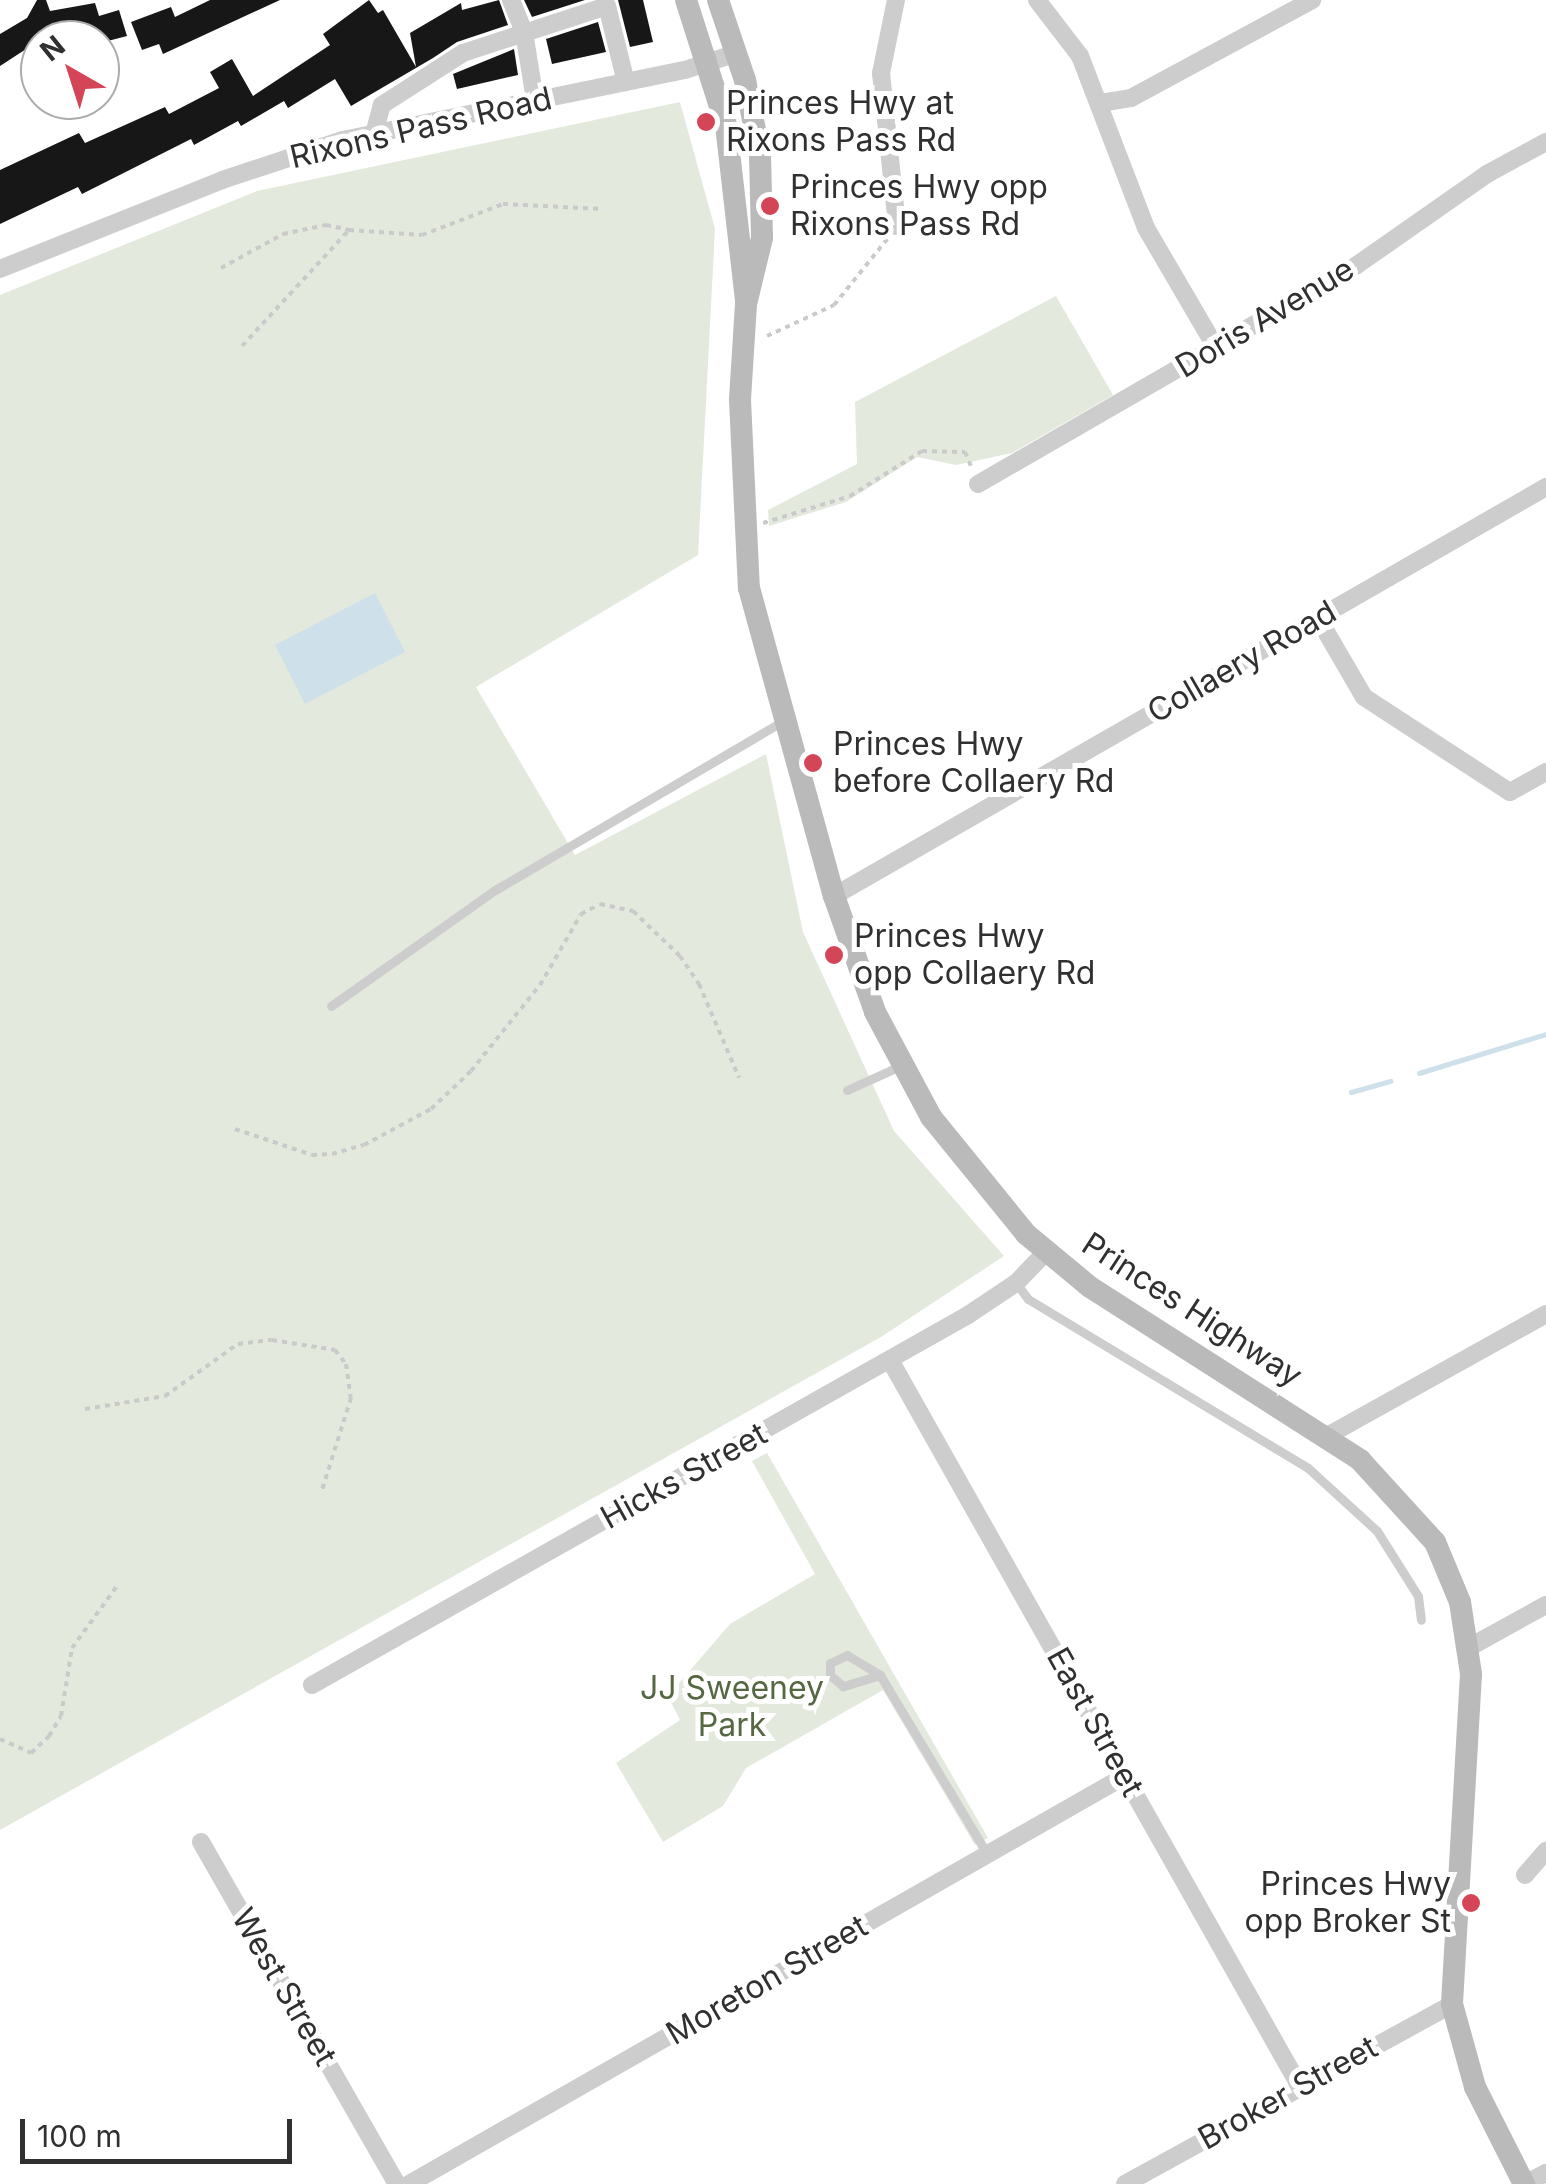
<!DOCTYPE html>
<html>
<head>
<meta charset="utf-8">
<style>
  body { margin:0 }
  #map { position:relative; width:1546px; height:2184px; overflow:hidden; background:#fff; font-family:Inter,sans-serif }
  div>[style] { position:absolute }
  .green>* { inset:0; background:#e4e9dd }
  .water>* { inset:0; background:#cee0e9 }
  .stream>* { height:5px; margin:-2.5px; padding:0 2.5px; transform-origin:2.5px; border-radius:2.5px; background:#cee0e9 }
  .building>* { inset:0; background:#171717 }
  .path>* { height:4px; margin-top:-2px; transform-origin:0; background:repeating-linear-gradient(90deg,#cacaca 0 5px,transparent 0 10px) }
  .lane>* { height:9px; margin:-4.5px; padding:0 4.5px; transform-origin:4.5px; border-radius:4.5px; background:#cdcdcd }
  .street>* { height:18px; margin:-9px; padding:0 9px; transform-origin:9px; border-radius:9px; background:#cdcdcd }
  .secondary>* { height:22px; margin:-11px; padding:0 11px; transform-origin:11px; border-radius:11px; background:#bababa }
  .dots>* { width:28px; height:28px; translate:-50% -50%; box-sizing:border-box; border:5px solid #fff; border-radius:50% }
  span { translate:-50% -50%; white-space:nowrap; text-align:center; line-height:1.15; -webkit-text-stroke:10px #fff; paint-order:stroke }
  .poi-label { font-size:32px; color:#303030 }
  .left { translate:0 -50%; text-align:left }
  .right { translate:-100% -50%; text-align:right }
  .street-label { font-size:32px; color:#303030 }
  .park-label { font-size:32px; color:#566842 }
  .north { position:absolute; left:20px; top:20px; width:100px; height:100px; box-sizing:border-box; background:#fff; border:2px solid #acacac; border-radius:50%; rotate:321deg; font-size:28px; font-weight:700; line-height:40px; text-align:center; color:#303030 }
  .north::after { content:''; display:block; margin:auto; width:35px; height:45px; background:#d44558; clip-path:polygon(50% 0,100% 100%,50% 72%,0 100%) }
  .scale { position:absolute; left:20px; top:2119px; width:272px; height:45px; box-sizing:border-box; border:5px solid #303030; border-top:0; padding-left:12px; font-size:30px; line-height:35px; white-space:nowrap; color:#303030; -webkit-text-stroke:8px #fff; paint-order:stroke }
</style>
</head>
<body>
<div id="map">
  <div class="green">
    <i style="clip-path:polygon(680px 102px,715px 229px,698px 555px,476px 687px,575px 855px,766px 754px,803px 932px,894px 1131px,1004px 1256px,881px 1337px,0 1830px,0 295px,257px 191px)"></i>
    <i style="clip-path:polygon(1056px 296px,1113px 395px,1012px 453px,956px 465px,917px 457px,846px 502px,769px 526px,768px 510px,857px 464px,855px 402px)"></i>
    <i style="clip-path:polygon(767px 1453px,988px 1838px,975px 1845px,883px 1690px,746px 1768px,723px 1806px,663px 1842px,616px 1763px,680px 1720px,668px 1696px,730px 1624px,815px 1574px,752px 1461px)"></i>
  </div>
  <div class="water">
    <i style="clip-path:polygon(375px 593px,405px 652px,305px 704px,275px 645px)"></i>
  </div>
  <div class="stream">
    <i style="left:1419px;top:1073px;width:133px;rotate:-17.1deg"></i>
    <i style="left:1351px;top:1092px;width:41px;rotate:-15.8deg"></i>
  </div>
  <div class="building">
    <i style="clip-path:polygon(37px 0,46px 0,50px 11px,95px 3px,99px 16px,119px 10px,127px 36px,100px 43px,40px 40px,0 66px,0 34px,27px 18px)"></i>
    <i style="clip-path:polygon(210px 0,280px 0,163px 54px,159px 44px,142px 50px,131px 22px,171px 7px,175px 17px)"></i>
    <i style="clip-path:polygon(369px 0,378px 13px,383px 10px,416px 67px,410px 33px,461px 3px,462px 10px,499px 0,508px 25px,457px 42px,433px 58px,351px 106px,335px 79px,288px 108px,284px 101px,241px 126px,238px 121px,194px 145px,191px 139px,82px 194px,78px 187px,0 224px,0 170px,79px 133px,85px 143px,165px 107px,169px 114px,219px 88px,210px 72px,232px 59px,253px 96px,330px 45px,323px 34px)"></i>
    <i style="clip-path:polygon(524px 0,585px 0,532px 17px)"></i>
    <i style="clip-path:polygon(618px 0,643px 0,653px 42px,630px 47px)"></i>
    <i style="clip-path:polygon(598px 22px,606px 52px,552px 64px,546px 39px)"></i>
    <i style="clip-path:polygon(514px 49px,518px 75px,457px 89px,453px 74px)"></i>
  </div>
  <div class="path">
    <i style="left:221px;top:268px;width:71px;rotate:-28.7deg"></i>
    <i style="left:283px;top:234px;width:44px;rotate:-11.8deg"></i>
    <i style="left:326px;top:225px;width:24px;rotate:12deg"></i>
    <i style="left:767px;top:336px;width:74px;rotate:-24.8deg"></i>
    <i style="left:834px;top:305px;width:86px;rotate:-51.1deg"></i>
    <i style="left:242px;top:346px;width:158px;rotate:-47.3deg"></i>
    <i style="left:349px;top:230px;width:73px;rotate:3.9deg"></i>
    <i style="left:422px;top:235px;width:87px;rotate:-20.9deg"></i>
    <i style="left:503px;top:204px;width:99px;rotate:2.9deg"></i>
    <i style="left:763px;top:523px;width:91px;rotate:-17.2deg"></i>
    <i style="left:850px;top:496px;width:85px;rotate:-32deg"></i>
    <i style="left:922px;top:451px;width:43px;rotate:1.3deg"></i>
    <i style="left:965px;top:452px;width:15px;rotate:67deg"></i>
    <i style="left:235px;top:1129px;width:81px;rotate:18.7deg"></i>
    <i style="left:312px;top:1155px;width:20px;rotate:-3deg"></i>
    <i style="left:332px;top:1154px;width:33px;rotate:-16deg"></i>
    <i style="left:364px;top:1145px;width:76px;rotate:-28.2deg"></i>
    <i style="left:431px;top:1109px;width:55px;rotate:-43.5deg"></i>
    <i style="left:471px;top:1071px;width:110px;rotate:-51.3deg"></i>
    <i style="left:540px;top:985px;width:82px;rotate:-60deg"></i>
    <i style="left:581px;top:914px;width:21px;rotate:-28deg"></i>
    <i style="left:600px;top:904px;width:34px;rotate:12deg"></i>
    <i style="left:633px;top:911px;width:65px;rotate:43.8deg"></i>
    <i style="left:680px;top:956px;width:34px;rotate:56deg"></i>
    <i style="left:699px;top:984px;width:102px;rotate:66.9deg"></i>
    <i style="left:85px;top:1409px;width:81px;rotate:-9.2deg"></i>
    <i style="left:165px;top:1396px;width:90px;rotate:-35.5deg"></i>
    <i style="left:238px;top:1344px;width:34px;rotate:-7deg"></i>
    <i style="left:272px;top:1340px;width:64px;rotate:9deg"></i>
    <i style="left:335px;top:1350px;width:18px;rotate:52deg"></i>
    <i style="left:346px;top:1364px;width:34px;rotate:82deg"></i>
    <i style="left:351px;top:1398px;width:96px;rotate:107.5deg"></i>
    <i style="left:0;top:1739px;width:34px;rotate:24deg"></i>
    <i style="left:31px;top:1753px;width:25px;rotate:-43deg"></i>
    <i style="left:49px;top:1736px;width:23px;rotate:-59deg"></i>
    <i style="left:61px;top:1716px;width:69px;rotate:-80.8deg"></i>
    <i style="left:72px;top:1648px;width:77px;rotate:-54deg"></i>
  </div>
  <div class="lane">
    <i style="left:331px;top:1006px;width:201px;rotate:-35.3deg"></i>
    <i style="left:495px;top:890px;width:334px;rotate:-30.4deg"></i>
    <i style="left:847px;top:1090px;width:58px;rotate:-24.4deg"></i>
    <i style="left:1016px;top:1283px;width:20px;rotate:53deg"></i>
    <i style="left:1028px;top:1299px;width:327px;rotate:31.1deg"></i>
    <i style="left:1308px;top:1468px;width:93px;rotate:42.4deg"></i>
    <i style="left:1377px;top:1531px;width:77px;rotate:57.8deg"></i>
    <i style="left:1418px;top:1596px;width:24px;rotate:83deg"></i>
    <i style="left:880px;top:1675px;width:39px;rotate:163deg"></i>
    <i style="left:843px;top:1686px;width:17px;rotate:-140deg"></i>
    <i style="left:830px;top:1675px;width:12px;rotate:-90deg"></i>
    <i style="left:830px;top:1663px;width:19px;rotate:-25deg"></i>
    <i style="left:847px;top:1655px;width:39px;rotate:31deg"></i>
    <i style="left:880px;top:1675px;width:209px;rotate:59.1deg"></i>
  </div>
  <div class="street">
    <i style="left:511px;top:0;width:35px;rotate:68deg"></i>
    <i style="left:524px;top:32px;width:69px;rotate:80.8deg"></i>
    <i style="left:896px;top:0;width:75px;rotate:101.6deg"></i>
    <i style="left:881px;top:73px;width:154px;rotate:84deg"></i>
    <i style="left:1037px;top:0;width:71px;rotate:52.5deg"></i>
    <i style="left:1080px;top:56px;width:184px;rotate:69deg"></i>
    <i style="left:1146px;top:228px;width:139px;rotate:59.7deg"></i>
    <i style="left:1100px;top:103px;width:31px;rotate:-9deg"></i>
    <i style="left:1131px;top:98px;width:206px;rotate:-28.4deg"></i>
    <i style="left:374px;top:134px;width:30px;rotate:-75deg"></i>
    <i style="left:382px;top:105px;width:96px;rotate:-32.7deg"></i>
    <i style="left:463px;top:53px;width:151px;rotate:-18.1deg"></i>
    <i style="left:607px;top:6px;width:78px;rotate:76deg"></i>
    <i style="left:0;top:269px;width:239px;rotate:-21.8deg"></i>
    <i style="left:222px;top:180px;width:127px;rotate:-18.3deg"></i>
    <i style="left:343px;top:140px;width:349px;rotate:-11.6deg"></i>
    <i style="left:685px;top:70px;width:55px;rotate:-18.1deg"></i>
    <i style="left:978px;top:484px;width:438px;rotate:-30deg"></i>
    <i style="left:1357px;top:265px;width:159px;rotate:-35deg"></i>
    <i style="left:1487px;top:174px;width:67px;rotate:-28.5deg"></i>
    <i style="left:1318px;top:618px;width:91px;rotate:59.8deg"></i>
    <i style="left:1364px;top:697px;width:174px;rotate:33.1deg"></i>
    <i style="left:1510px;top:792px;width:41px;rotate:-29.1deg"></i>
    <i style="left:834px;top:896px;width:821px;rotate:-29.87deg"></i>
    <i style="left:890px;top:1360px;width:832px;rotate:60.57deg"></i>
    <i style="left:1327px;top:1436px;width:251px;rotate:-29.1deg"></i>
    <i style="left:1468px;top:1648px;width:89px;rotate:-28.9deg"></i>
    <i style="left:312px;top:1685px;width:753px;rotate:-29.42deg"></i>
    <i style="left:968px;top:1315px;width:58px;rotate:-33.7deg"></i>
    <i style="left:1016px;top:1283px;width:43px;rotate:-45.9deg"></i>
    <i style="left:201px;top:1842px;width:394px;rotate:60.2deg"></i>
    <i style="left:1525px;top:1875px;width:32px;rotate:-49deg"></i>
    <i style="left:409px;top:2184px;width:824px;rotate:-29.68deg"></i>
    <i style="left:1125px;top:2184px;width:373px;rotate:-28.8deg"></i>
    <i style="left:1525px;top:2184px;width:24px;rotate:-28deg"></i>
  </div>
  <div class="secondary">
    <i style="left:686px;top:0;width:131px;rotate:72.3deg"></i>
    <i style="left:726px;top:125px;width:177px;rotate:83.5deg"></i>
    <i style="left:718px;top:0;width:84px;rotate:71.4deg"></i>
    <i style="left:745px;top:80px;width:76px;rotate:78.7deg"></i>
    <i style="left:760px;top:155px;width:83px;rotate:88.6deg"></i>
    <i style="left:762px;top:238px;width:68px;rotate:103.6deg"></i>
    <i style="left:746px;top:304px;width:96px;rotate:93.6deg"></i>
    <i style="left:740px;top:400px;width:188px;rotate:87.3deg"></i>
    <i style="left:749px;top:588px;width:320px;rotate:74.6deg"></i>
    <i style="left:834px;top:896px;width:123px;rotate:70.5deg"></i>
    <i style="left:875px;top:1012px;width:119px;rotate:61.9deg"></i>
    <i style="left:931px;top:1117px;width:151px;rotate:50.9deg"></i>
    <i style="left:1026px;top:1234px;width:83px;rotate:39.6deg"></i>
    <i style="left:1090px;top:1287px;width:321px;rotate:32.6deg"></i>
    <i style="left:1360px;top:1460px;width:111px;rotate:47.6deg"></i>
    <i style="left:1435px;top:1542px;width:65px;rotate:67.4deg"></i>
    <i style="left:1460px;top:1602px;width:73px;rotate:81.3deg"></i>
    <i style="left:1471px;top:1674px;width:331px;rotate:93.3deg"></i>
    <i style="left:1452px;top:2004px;width:86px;rotate:74.5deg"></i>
    <i style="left:1475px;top:2087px;width:109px;rotate:63.2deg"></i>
  </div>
  <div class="dots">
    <i style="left:706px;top:122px;background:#d44558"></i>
    <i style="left:770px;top:206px;background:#d44558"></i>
    <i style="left:813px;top:763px;background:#d44558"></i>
    <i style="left:834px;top:955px;background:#d44558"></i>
    <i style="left:1471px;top:1903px;background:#d44558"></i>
  </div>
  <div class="poi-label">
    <span class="left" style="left:726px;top:122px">Princes Hwy at<br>Rixons Pass Rd</span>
    <span class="left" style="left:790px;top:206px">Princes Hwy opp<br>Rixons Pass Rd</span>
    <span class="left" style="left:833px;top:763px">Princes Hwy<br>before Collaery Rd</span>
    <span class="left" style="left:854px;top:955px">Princes Hwy<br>opp Collaery Rd</span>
    <span class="right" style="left:1451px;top:1903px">Princes Hwy<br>opp Broker St</span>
  </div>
  <div class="street-label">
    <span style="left:421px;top:128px;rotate:-13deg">Rixons Pass Road</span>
    <span style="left:1265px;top:318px;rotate:-31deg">Doris Avenue</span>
    <span style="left:1242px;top:662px;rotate:-30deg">Collaery Road</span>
    <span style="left:1192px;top:1310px;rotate:33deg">Princes Highway</span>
    <span style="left:684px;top:1476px;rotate:-29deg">Hicks Street</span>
    <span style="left:1095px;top:1722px;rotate:61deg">East Street</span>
    <span style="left:767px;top:1980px;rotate:-30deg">Moreton Street</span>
    <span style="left:284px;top:1987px;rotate:60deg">West Street</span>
    <span style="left:1288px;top:2093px;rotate:-29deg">Broker Street</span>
  </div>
  <div class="park-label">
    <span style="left:732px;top:1707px">JJ Sweeney<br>Park</span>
  </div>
  <div class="north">N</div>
  <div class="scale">100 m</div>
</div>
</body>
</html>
